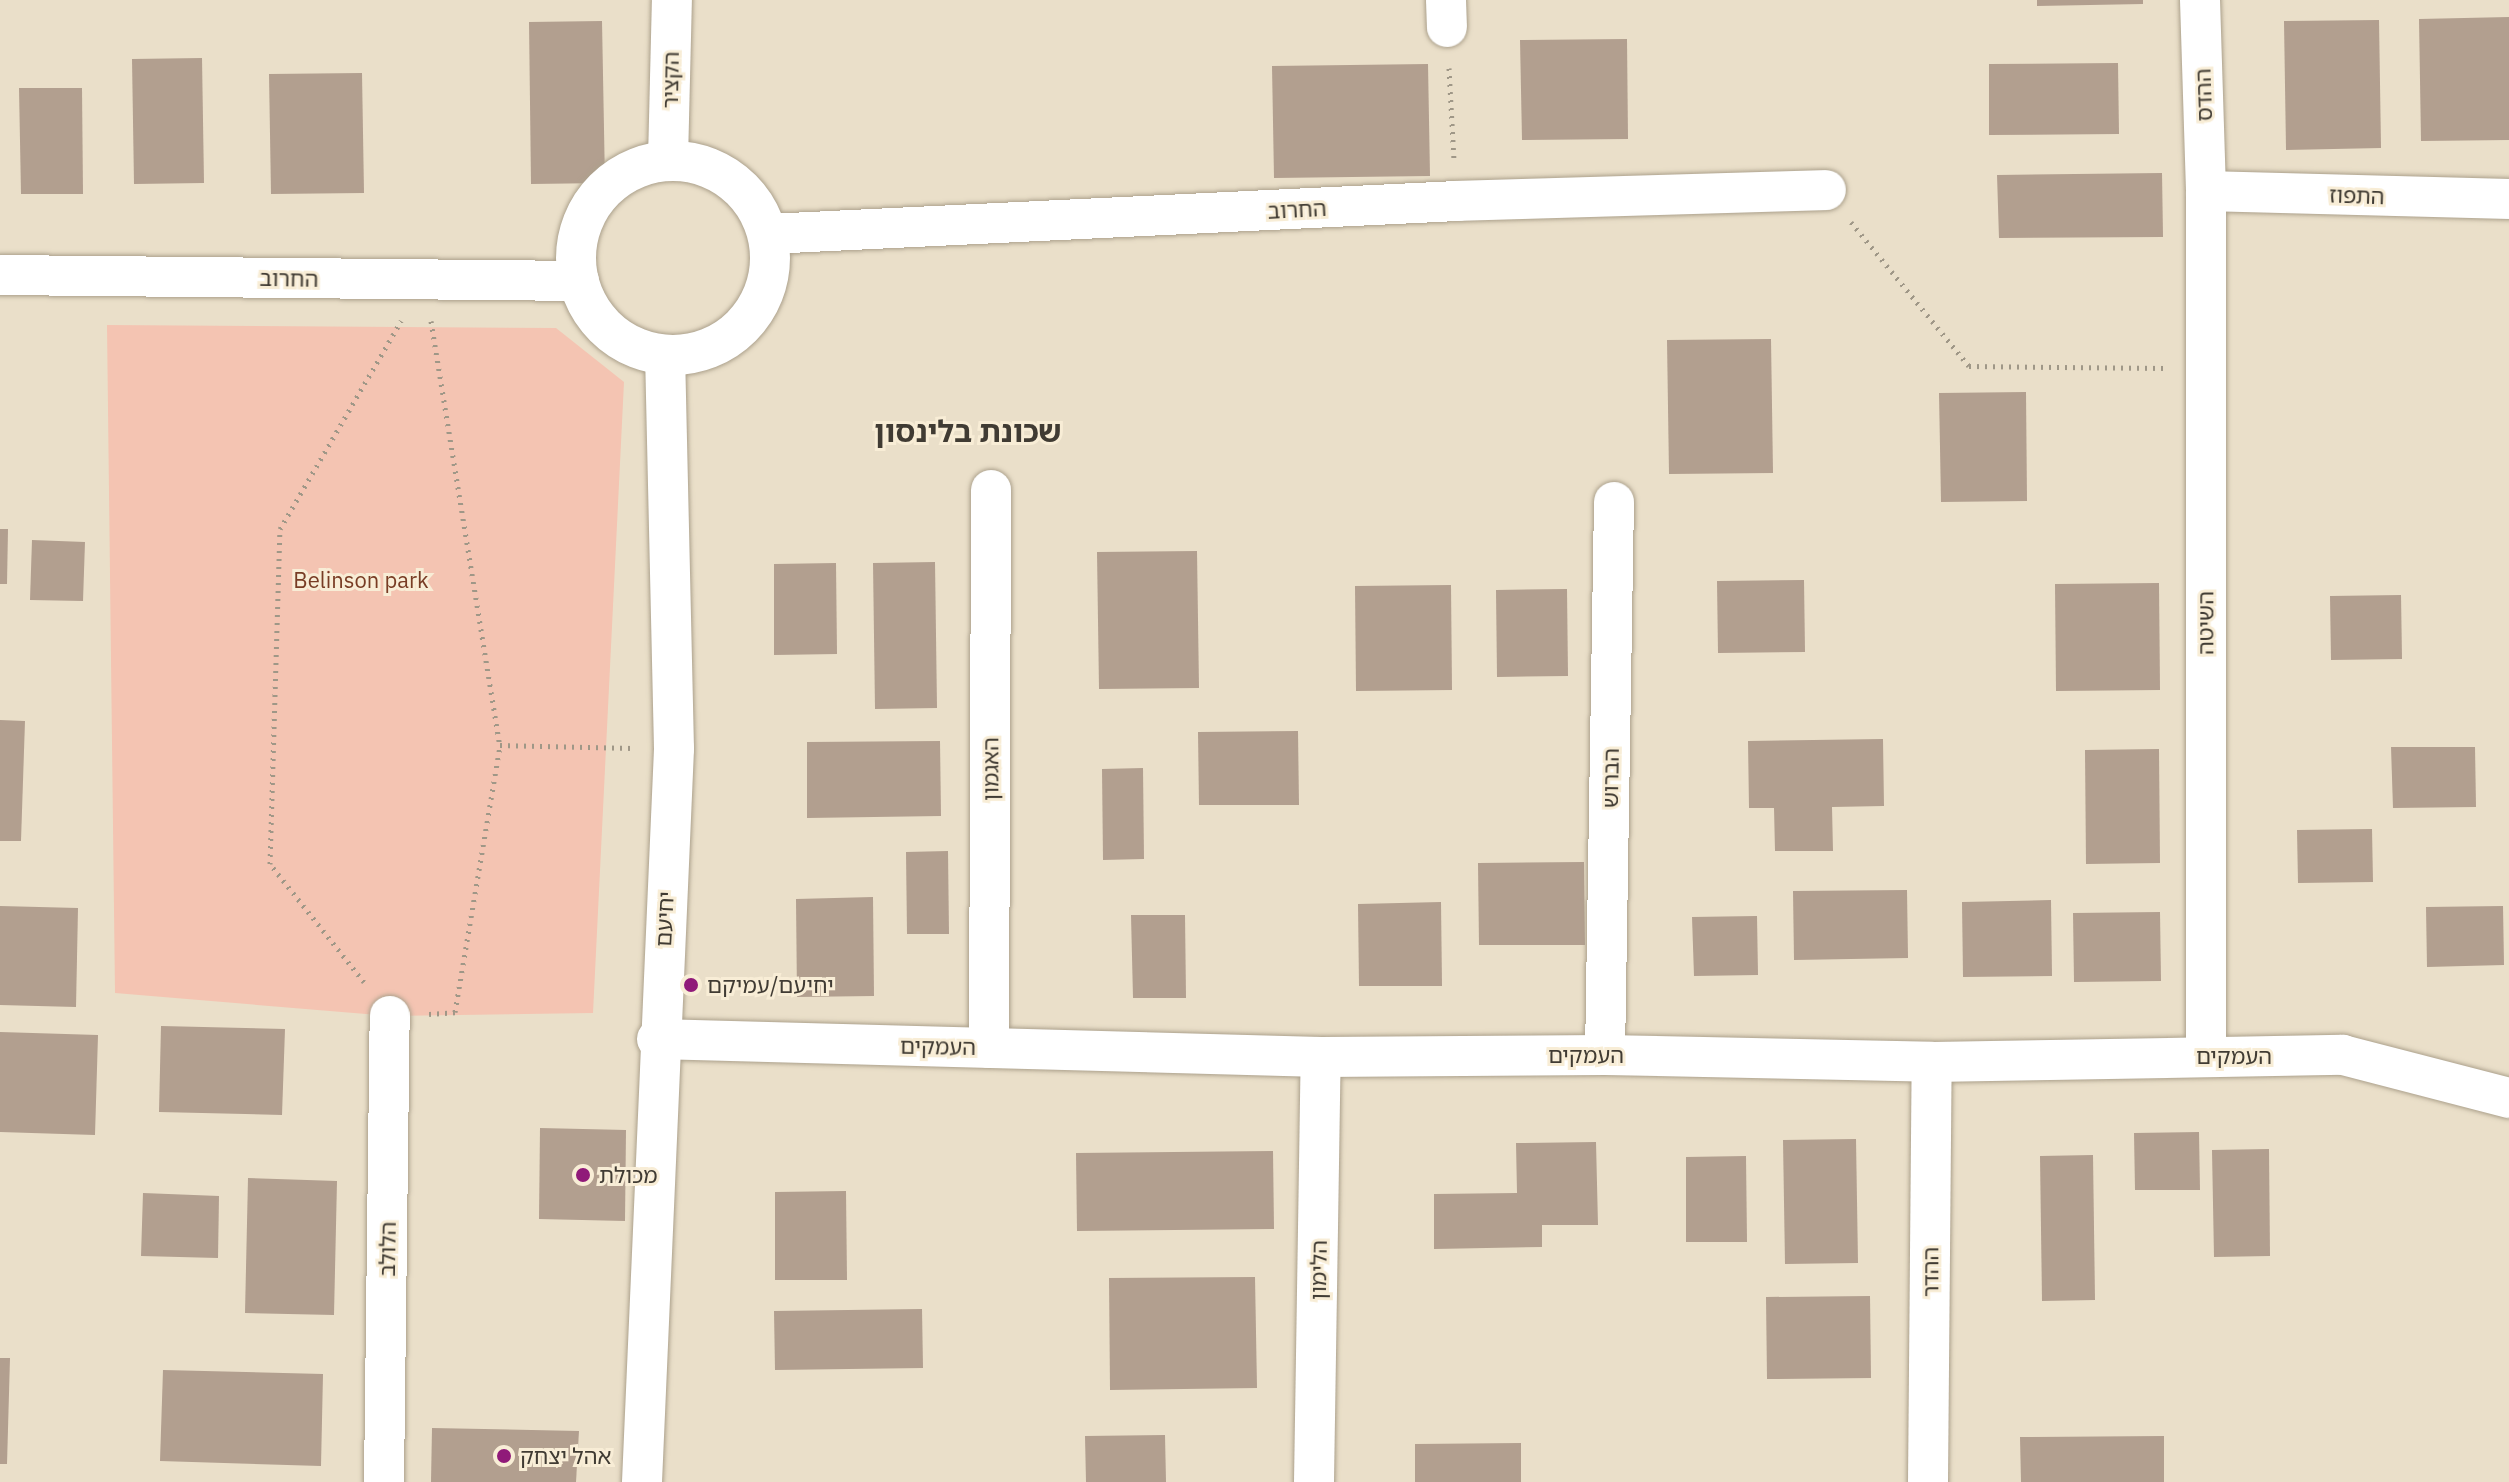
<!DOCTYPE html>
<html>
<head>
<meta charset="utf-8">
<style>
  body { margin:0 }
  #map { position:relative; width:2509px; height:1482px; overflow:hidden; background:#eadfc9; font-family:"IBM Plex Sans","Noto Sans Hebrew",sans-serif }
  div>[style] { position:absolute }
  .green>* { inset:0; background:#f4c4b2 }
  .building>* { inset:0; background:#b29f8f }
  .path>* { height:5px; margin-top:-2.5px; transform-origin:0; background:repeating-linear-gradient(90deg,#9f9787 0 2px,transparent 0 8px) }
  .roads { filter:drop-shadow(0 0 2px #aca18c) drop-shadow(0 0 2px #aca18c) }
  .minor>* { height:40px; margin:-20px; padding:0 20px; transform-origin:20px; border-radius:20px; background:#fff }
  .minor>.ring { margin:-20px; padding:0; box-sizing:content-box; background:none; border:40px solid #fff; border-radius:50% }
  .dots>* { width:22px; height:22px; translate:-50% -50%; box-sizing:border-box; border:4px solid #f8edd6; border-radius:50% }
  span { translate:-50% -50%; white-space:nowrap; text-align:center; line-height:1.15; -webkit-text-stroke:6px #f8edd6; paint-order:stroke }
  .street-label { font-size:22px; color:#403b33 }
  .park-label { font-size:22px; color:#783c24 }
  .poi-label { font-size:22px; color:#403b33 }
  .left { translate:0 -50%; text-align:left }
  .district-label { font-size:30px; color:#403b33; font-weight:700 }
</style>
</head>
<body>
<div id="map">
  <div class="green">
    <i style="clip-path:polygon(107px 325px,556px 328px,624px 382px,593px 1013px,390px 1016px,115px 993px)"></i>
  </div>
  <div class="building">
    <i style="clip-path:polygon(2037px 0,2143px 0,2143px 4px,2037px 6px)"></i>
    <i style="clip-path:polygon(2509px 17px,2509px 140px,2421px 141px,2419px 19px)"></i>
    <i style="clip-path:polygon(2379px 20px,2381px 148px,2286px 150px,2284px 21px)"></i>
    <i style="clip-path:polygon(602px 21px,605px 183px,531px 184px,529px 22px)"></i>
    <i style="clip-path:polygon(1627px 39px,1628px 139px,1522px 140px,1520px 40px)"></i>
    <i style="clip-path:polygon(202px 58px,204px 183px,134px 184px,132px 59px)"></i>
    <i style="clip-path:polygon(2118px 63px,2119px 134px,1989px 135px,1989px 64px)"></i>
    <i style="clip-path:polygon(1428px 64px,1430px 176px,1274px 178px,1272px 66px)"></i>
    <i style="clip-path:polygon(362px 73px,364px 193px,271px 194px,269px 74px)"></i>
    <i style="clip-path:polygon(19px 88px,82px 88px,83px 194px,21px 194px)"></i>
    <i style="clip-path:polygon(2162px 173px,2163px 237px,1999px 238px,1997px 175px)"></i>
    <i style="clip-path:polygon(1771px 339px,1773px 473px,1669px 474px,1667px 340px)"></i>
    <i style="clip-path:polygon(2026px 392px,2027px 501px,1941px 502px,1939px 393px)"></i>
    <i style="clip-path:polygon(0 529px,8px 529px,7px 584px,0 584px)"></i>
    <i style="clip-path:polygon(32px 540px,85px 542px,83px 601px,30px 600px)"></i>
    <i style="clip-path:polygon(1197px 551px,1199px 688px,1099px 689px,1097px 552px)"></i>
    <i style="clip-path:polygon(935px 562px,937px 708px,875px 709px,873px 563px)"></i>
    <i style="clip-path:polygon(836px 563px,837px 654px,774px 655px,774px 564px)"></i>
    <i style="clip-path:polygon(1804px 580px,1805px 652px,1718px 653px,1717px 581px)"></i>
    <i style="clip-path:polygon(2159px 583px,2160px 690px,2056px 691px,2055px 584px)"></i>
    <i style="clip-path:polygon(1451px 585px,1452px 690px,1356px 691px,1355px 586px)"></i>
    <i style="clip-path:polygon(1567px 589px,1568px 676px,1497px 677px,1496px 590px)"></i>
    <i style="clip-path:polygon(2401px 595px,2402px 659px,2331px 660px,2330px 596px)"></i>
    <i style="clip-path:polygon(0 720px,25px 721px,21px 841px,0 841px)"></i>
    <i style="clip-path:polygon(1298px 731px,1299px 805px,1199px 805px,1198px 732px)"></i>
    <i style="clip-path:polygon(1883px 739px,1884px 806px,1832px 807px,1833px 851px,1775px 851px,1774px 808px,1749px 808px,1748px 741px)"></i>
    <i style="clip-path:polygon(940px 741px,941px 816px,807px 818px,807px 742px)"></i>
    <i style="clip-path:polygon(2391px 747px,2475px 747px,2476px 807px,2393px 808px)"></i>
    <i style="clip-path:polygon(2159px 749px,2160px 863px,2086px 864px,2085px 750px)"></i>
    <i style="clip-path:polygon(1143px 768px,1144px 859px,1103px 860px,1102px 769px)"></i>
    <i style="clip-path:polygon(2372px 829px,2373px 882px,2298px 883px,2297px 830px)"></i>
    <i style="clip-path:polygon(948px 851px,949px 934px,907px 934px,906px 852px)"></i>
    <i style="clip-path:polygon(1584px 862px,1585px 945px,1479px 945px,1478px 863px)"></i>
    <i style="clip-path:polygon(1907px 890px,1908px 958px,1794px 960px,1793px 891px)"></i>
    <i style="clip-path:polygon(873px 897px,874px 996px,797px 997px,796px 899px)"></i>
    <i style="clip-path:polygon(2051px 900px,2052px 976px,1963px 977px,1962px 902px)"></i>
    <i style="clip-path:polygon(1441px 902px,1442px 986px,1359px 986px,1358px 904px)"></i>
    <i style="clip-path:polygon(0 906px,78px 908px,76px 1007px,0 1005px)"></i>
    <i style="clip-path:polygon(2503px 906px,2504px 965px,2427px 967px,2426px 907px)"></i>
    <i style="clip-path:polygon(2160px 912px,2161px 981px,2074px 982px,2073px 913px)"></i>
    <i style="clip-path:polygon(1131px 915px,1185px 915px,1186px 998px,1133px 998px)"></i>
    <i style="clip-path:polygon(1757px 916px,1758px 975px,1694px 976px,1692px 917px)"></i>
    <i style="clip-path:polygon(161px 1026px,285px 1029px,282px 1115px,159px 1112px)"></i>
    <i style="clip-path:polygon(0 1032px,98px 1035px,95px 1135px,0 1132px)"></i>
    <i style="clip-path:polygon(540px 1128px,626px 1130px,625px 1221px,539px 1219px)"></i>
    <i style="clip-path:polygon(2199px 1132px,2200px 1190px,2135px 1190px,2134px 1133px)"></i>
    <i style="clip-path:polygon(1856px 1139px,1858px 1263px,1785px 1264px,1783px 1140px)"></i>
    <i style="clip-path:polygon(1596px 1142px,1598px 1225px,1542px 1225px,1542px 1247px,1434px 1249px,1434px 1194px,1517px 1193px,1516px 1143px)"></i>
    <i style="clip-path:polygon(2269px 1149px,2270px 1256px,2214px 1257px,2212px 1150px)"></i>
    <i style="clip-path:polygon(1273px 1151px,1274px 1229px,1077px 1231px,1076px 1153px)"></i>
    <i style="clip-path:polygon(2093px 1155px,2095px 1300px,2042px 1301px,2040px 1156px)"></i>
    <i style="clip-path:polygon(1746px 1156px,1747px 1242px,1686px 1242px,1686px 1157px)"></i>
    <i style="clip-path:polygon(248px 1178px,337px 1181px,334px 1315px,245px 1313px)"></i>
    <i style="clip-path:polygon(846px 1191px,847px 1280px,775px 1280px,775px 1192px)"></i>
    <i style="clip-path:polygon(143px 1193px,219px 1196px,218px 1258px,141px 1256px)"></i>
    <i style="clip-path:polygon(1255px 1277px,1257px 1388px,1110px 1390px,1109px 1278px)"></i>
    <i style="clip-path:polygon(1870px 1296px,1871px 1378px,1767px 1379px,1766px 1297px)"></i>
    <i style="clip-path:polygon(922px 1309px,923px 1368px,775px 1370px,774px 1311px)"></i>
    <i style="clip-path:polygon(0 1358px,10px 1358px,7px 1464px,0 1464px)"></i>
    <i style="clip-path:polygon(163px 1370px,323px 1374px,321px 1466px,160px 1461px)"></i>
    <i style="clip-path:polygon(432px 1428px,579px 1431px,576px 1482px,431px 1482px)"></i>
    <i style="clip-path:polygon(1165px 1435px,1166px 1482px,1086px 1482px,1085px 1436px)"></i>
    <i style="clip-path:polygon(2164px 1436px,2164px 1482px,2021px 1482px,2020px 1437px)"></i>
    <i style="clip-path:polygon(1521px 1443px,1521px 1482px,1415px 1482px,1415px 1444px)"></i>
  </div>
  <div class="path">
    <i style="left:1449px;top:68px;width:93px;rotate:86.9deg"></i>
    <i style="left:1851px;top:222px;width:186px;rotate:50.7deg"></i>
    <i style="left:1969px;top:366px;width:196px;rotate:0.6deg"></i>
    <i style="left:431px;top:321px;width:430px;rotate:80.8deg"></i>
    <i style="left:364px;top:982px;width:151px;rotate:-128.5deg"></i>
    <i style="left:270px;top:864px;width:335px;rotate:-88.3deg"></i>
    <i style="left:280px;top:529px;width:241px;rotate:-59.8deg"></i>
    <i style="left:429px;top:1014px;width:26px;rotate:-4deg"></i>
    <i style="left:455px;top:1012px;width:271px;rotate:-80.4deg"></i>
    <i style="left:500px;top:745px;width:133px;rotate:1.3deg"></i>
  </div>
  <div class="roads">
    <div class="minor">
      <i style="left:1446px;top:0;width:27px;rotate:88deg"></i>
      <i style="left:2200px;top:0;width:191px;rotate:88.2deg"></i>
      <i style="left:2206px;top:191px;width:865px;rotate:90deg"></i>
      <i style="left:668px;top:160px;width:160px;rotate:-88.6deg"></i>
      <i class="ring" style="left:576px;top:161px;width:154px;height:154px"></i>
      <i style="left:2206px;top:191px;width:303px;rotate:1.5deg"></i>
      <i style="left:768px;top:234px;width:690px;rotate:-2.74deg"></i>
      <i style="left:1457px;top:201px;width:369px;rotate:-1.7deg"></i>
      <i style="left:0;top:275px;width:579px;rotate:0.59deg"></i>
      <i style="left:657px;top:1039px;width:664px;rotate:1.55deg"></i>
      <i style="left:1321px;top:1057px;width:284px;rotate:-0.4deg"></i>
      <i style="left:1605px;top:1055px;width:327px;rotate:1.2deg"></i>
      <i style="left:1932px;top:1062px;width:411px;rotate:-1deg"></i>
      <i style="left:2343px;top:1055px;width:171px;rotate:14.5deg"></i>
      <i style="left:989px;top:1048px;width:558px;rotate:-89.79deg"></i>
      <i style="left:1605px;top:1055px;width:553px;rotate:-89.07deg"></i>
      <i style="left:384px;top:1482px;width:466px;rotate:-89.3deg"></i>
      <i style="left:642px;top:1482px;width:734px;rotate:-87.5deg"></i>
      <i style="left:674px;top:749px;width:394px;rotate:-91.3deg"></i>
      <i style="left:1314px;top:1482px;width:425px;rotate:-89.1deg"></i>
      <i style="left:1928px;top:1482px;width:420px;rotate:-89.5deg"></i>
    </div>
  </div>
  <div class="dots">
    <i style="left:691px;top:985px;background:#901a79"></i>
    <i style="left:583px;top:1175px;background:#901a79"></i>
    <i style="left:504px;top:1456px;background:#901a79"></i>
  </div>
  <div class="street-label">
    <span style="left:670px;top:80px;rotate:-89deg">הקציר</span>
    <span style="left:2203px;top:95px;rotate:-92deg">ההדס</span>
    <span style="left:2357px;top:195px;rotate:2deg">התפוז</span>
    <span style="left:1297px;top:209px;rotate:-3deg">החרוב</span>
    <span style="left:289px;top:278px;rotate:1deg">החרוב</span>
    <span style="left:2205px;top:623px;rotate:-90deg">השיטה</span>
    <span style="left:990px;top:769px;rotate:-90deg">האגמון</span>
    <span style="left:1610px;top:778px;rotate:-89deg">הברוש</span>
    <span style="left:664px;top:919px;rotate:-87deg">יחיעם</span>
    <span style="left:938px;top:1046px;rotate:1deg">העמקים</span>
    <span style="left:1586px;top:1055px">העמקים</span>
    <span style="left:2234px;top:1056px">העמקים</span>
    <span style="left:387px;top:1249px;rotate:-89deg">הלולב</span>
    <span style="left:1318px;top:1270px;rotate:-89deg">הלימון</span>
    <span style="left:1930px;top:1272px;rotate:-90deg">ההדר</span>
  </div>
  <div class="park-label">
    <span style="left:361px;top:580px">Belinson park</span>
  </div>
  <div class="poi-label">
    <span class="left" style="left:707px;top:985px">יחיעם/עמיקם</span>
    <span class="left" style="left:599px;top:1175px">מכולת</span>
    <span class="left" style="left:520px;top:1456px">אהל יצחק</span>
  </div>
  <div class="district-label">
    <span style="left:968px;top:431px">שכונת בלינסון</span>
  </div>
</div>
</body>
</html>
